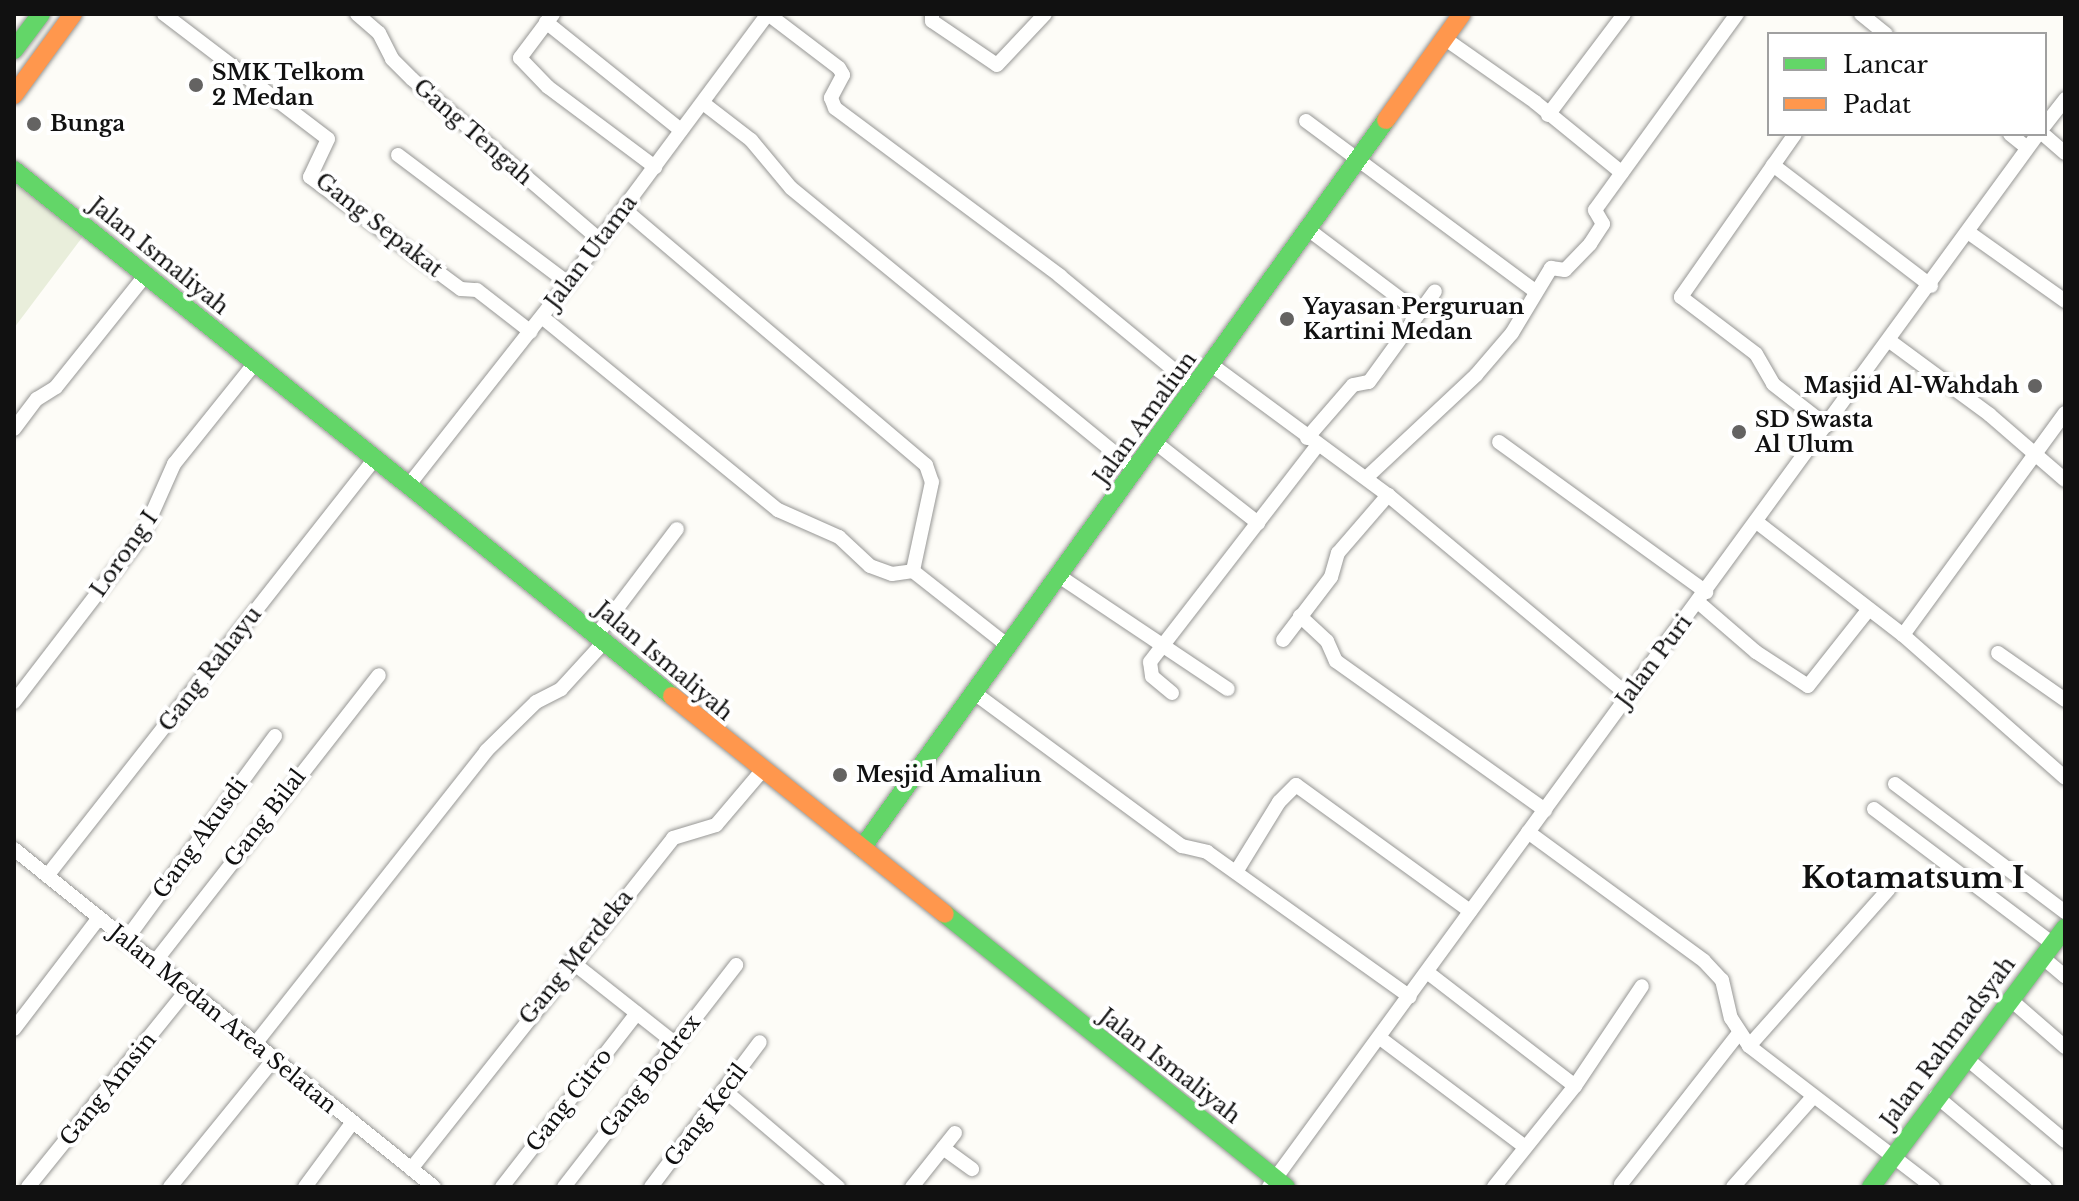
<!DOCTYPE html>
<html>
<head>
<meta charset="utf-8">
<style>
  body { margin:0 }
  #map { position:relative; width:2079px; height:1201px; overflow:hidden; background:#fdfcf7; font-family:"Libre Baskerville",serif }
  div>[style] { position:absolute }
  .cemetery>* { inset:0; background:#e9eedb }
  .roads { filter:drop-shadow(0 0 2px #979795) drop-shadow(0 0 2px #979795) }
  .street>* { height:14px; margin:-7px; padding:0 7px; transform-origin:7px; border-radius:7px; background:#fffffe }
  .fast>* { height:18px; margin:-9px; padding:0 9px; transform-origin:9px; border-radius:9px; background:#63d668 }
  .slow>* { height:18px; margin:-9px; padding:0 9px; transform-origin:9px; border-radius:9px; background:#ff974d }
  .dots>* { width:22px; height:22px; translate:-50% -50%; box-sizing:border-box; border:4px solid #fff; border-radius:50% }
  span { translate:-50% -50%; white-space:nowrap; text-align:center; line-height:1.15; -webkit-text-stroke:8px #fff; paint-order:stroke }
  .poi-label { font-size:22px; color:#111; font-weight:700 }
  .left { translate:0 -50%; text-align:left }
  .right { translate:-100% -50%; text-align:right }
  .street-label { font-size:22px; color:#111 }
  .district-label { font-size:30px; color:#111; font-weight:700 }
  .frame { position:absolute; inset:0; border:16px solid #111; pointer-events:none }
  .legend { position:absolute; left:1767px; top:32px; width:280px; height:104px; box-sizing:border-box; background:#fff; border:2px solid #a0a0a0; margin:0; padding:10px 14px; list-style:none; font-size:24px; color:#111 }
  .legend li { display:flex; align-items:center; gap:16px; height:40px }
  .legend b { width:40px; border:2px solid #a0a0a0 }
</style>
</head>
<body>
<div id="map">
  <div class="cemetery">
    <i style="clip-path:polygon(14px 177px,87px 231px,14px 328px)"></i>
  </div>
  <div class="roads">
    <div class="street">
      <i style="left:164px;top:14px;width:206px;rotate:37.3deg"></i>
      <i style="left:328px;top:139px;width:42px;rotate:115.3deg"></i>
      <i style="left:310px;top:177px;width:188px;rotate:36.6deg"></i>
      <i style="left:461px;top:289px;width:16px;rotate:4deg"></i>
      <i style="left:477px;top:290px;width:68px;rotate:37.9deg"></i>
      <i style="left:357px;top:14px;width:29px;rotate:41deg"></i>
      <i style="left:379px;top:33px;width:29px;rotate:63deg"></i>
      <i style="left:392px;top:59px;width:28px;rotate:45deg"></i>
      <i style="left:412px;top:79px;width:248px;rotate:40.6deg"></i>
      <i style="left:553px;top:14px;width:55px;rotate:126.9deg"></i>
      <i style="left:520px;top:58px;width:40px;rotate:46deg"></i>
      <i style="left:548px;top:87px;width:134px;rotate:36.8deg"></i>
      <i style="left:932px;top:14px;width:7px;rotate:90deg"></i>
      <i style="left:932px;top:21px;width:78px;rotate:34.1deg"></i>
      <i style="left:997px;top:65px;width:70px;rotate:-46.7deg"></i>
      <i style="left:1861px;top:14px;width:32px;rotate:39deg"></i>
      <i style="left:546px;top:22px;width:173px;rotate:38.7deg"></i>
      <i style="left:1444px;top:38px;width:111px;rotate:35.1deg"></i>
      <i style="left:1535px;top:102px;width:112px;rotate:39.2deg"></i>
      <i style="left:703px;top:103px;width:61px;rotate:37.6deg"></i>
      <i style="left:751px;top:140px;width:62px;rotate:50.2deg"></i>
      <i style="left:791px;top:188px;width:445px;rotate:39.3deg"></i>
      <i style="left:1548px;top:115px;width:126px;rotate:-53deg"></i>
      <i style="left:1306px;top:121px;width:285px;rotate:36.6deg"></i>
      <i style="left:2045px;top:125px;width:33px;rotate:-52deg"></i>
      <i style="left:1795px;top:134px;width:199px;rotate:125deg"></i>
      <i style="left:1681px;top:297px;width:94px;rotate:37.2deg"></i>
      <i style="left:1756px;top:354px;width:34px;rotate:60deg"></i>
      <i style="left:1773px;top:384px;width:68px;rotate:37.9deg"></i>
      <i style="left:2010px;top:134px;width:22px;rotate:39deg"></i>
      <i style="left:2043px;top:134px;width:29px;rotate:41deg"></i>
      <i style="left:398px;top:155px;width:213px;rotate:37deg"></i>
      <i style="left:1773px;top:165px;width:199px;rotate:37.4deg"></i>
      <i style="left:624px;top:209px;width:396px;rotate:40.3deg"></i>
      <i style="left:926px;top:465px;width:18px;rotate:71deg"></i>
      <i style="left:932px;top:482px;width:91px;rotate:102.1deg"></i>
      <i style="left:1309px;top:230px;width:136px;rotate:37deg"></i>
      <i style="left:1968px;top:232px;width:119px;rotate:35.4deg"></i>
      <i style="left:542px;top:317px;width:305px;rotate:39.3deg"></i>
      <i style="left:778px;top:510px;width:67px;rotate:23.9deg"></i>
      <i style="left:839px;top:537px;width:42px;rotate:43.1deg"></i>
      <i style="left:870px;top:566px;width:23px;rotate:20deg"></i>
      <i style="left:892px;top:574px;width:21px;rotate:-8deg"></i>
      <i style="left:913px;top:571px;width:121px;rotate:38.3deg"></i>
      <i style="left:1891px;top:342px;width:123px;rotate:36.4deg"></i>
      <i style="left:1990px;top:415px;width:99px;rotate:40.9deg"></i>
      <i style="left:1213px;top:366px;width:217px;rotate:36.4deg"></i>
      <i style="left:1388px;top:495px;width:311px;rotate:39.8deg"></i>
      <i style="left:14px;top:429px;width:38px;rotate:-53deg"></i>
      <i style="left:37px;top:399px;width:22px;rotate:-32deg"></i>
      <i style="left:56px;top:387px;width:142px;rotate:-51.3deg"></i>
      <i style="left:1307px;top:438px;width:70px;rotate:-49deg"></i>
      <i style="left:1353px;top:385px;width:16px;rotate:-11deg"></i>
      <i style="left:1369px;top:382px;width:112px;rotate:-54deg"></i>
      <i style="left:1499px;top:442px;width:256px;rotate:35.9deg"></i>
      <i style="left:1156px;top:443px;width:130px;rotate:38.1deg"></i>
      <i style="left:1366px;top:478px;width:151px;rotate:-43.1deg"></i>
      <i style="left:1476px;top:375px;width:55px;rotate:-49.4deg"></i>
      <i style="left:1512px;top:333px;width:76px;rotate:-59deg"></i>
      <i style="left:1551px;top:268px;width:14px;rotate:8deg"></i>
      <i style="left:1565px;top:270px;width:36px;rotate:-46deg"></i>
      <i style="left:1590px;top:244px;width:24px;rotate:-57deg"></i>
      <i style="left:1603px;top:224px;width:16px;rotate:-120deg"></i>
      <i style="left:1595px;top:210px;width:242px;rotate:-54.1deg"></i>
      <i style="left:408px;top:486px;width:258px;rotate:-51.8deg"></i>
      <i style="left:568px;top:283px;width:335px;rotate:-53.4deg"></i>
      <i style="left:768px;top:14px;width:89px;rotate:37.3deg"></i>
      <i style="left:839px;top:68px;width:8px;rotate:60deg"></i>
      <i style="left:843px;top:75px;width:26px;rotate:118deg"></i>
      <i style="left:831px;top:98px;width:11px;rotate:68deg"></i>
      <i style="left:835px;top:108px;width:281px;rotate:36.7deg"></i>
      <i style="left:1060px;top:276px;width:176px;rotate:39.5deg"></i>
      <i style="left:1758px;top:523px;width:183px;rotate:37.7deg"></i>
      <i style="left:1903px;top:635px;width:275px;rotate:-53.9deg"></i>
      <i style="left:1059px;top:576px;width:203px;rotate:33.8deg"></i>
      <i style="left:1698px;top:602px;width:77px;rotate:40.8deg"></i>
      <i style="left:1756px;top:652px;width:62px;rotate:33.2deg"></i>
      <i style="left:1808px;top:686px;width:98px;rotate:-51.6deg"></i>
      <i style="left:1300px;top:616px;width:37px;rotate:43deg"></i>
      <i style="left:1327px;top:641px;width:22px;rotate:66deg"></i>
      <i style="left:1336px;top:661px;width:257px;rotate:35.5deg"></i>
      <i style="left:1903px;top:635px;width:216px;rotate:41.4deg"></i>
      <i style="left:596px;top:636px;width:134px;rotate:-52.9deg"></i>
      <i style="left:1283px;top:640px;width:79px;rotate:-52.7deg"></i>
      <i style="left:1331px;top:577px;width:25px;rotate:-74deg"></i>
      <i style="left:1338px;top:553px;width:77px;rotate:-49.2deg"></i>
      <i style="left:1998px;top:653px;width:82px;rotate:35deg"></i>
      <i style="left:973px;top:692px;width:260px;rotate:36.4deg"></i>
      <i style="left:1182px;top:846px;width:26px;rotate:13deg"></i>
      <i style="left:1207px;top:852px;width:249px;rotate:35.5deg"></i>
      <i style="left:1172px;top:693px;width:26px;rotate:-140deg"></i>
      <i style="left:1152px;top:676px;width:14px;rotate:-98deg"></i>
      <i style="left:1150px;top:662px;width:273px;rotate:-52.3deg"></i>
      <i style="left:14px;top:702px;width:212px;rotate:-52.5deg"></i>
      <i style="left:143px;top:534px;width:77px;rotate:-66.1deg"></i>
      <i style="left:174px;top:464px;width:128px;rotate:-51.3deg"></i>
      <i style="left:1895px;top:784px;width:213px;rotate:37deg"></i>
      <i style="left:1874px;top:809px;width:224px;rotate:37deg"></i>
      <i style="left:1528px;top:832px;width:218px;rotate:36.2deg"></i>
      <i style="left:1704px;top:961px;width:26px;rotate:47deg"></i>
      <i style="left:1722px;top:980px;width:39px;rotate:77deg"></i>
      <i style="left:1731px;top:1018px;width:33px;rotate:57deg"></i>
      <i style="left:1749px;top:1046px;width:232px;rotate:37.5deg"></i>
      <i style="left:14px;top:849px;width:539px;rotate:38.83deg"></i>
      <i style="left:1236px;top:872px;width:82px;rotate:-58.4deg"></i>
      <i style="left:1279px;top:802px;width:24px;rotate:-45deg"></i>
      <i style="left:1296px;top:785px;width:215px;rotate:35.9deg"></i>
      <i style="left:47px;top:876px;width:528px;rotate:-51.85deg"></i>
      <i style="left:125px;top:941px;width:254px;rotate:-53.8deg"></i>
      <i style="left:2042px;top:957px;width:30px;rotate:40deg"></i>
      <i style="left:571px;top:961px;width:134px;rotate:38.3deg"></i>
      <i style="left:154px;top:963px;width:365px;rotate:-52deg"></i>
      <i style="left:1427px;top:972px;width:187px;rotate:37.6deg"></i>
      <i style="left:2011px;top:1000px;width:72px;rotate:41deg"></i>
      <i style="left:14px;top:1029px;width:138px;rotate:-52.6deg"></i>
      <i style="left:1380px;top:1038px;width:181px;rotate:36.9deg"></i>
      <i style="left:255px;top:1044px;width:373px;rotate:-51.7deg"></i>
      <i style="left:486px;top:751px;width:70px;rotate:-44.4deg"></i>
      <i style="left:536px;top:702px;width:28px;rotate:-27deg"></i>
      <i style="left:561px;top:689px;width:64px;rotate:-47.5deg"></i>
      <i style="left:1749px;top:1046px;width:210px;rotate:-48.3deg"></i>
      <i style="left:1966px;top:1058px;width:129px;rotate:40deg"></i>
      <i style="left:724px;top:1090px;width:150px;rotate:40.4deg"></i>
      <i style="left:1936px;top:1096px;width:142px;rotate:39.9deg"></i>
      <i style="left:943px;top:1148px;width:36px;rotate:36deg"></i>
      <i style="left:411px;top:1169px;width:422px;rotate:-51.6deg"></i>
      <i style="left:673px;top:838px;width:45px;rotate:-16.8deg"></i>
      <i style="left:716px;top:825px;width:70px;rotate:-49.7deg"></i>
      <i style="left:1621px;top:1184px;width:190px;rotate:-52deg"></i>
      <i style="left:28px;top:1187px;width:253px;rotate:-51.1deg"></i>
      <i style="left:170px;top:1187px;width:165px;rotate:-50.9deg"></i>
      <i style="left:305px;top:1187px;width:79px;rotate:-53.7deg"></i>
      <i style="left:502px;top:1187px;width:220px;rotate:-52.2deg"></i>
      <i style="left:564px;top:1187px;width:281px;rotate:-52.2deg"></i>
      <i style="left:651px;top:1187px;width:181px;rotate:-53.1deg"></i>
      <i style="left:912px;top:1187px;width:69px;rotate:-51.5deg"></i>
      <i style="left:1269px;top:1187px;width:1304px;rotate:-53.86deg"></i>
      <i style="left:1494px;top:1187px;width:129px;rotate:-51.3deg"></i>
      <i style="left:1575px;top:1086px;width:120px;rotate:-56.2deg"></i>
      <i style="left:1733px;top:1187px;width:118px;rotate:-48.4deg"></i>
    </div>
    <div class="fast">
      <i style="left:14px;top:50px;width:45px;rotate:-53.1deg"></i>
      <i style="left:14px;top:170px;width:842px;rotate:38.64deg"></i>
      <i style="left:862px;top:848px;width:897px;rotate:-54.25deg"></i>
      <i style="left:945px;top:914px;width:437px;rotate:38.7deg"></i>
      <i style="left:1871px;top:1187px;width:324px;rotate:-53.2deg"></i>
    </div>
    <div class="slow">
      <i style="left:14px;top:95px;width:100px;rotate:-53.9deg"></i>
      <i style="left:1386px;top:120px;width:130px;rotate:-54.4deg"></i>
      <i style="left:672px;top:696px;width:349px;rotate:38.6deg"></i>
    </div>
  </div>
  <div class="dots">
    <i style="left:196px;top:85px;background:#646362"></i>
    <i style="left:34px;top:124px;background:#646362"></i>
    <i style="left:1287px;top:319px;background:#646362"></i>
    <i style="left:2035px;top:386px;background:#646362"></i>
    <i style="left:1739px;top:432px;background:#646362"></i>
    <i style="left:840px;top:775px;background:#646362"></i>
  </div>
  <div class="poi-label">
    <span class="left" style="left:212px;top:85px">SMK Telkom<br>2 Medan</span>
    <span class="left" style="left:50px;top:124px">Bunga</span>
    <span class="left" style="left:1303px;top:319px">Yayasan Perguruan<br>Kartini Medan</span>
    <span class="right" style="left:2019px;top:386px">Masjid Al-Wahdah</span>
    <span class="left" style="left:1755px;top:432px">SD Swasta<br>Al Ulum</span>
    <span class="left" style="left:856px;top:775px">Mesjid Amaliun</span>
  </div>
  <div class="street-label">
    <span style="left:473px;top:132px;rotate:41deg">Gang Tengah</span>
    <span style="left:379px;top:225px;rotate:38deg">Gang Sepakat</span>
    <span style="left:591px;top:252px;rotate:-53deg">Jalan Utama</span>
    <span style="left:159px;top:256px;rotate:39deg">Jalan Ismaliyah</span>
    <span style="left:1145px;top:418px;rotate:-54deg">Jalan Amaliun</span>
    <span style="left:124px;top:554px;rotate:-55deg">Lorong I</span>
    <span style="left:664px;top:661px;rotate:40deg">Jalan Ismaliyah</span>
    <span style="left:1654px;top:661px;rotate:-53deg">Jalan Puri</span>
    <span style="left:210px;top:669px;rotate:-52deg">Gang Rahayu</span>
    <span style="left:265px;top:818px;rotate:-52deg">Gang Bilal</span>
    <span style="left:200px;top:838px;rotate:-54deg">Gang Akusdi</span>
    <span style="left:576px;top:957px;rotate:-51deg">Gang Merdeka</span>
    <span style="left:223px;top:1019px;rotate:39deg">Jalan Medan Area Selatan</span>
    <span style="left:1948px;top:1042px;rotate:-53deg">Jalan Rahmadsyah</span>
    <span style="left:1170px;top:1066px;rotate:38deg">Jalan Ismaliyah</span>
    <span style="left:650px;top:1076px;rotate:-52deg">Gang Bodrex</span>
    <span style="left:108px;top:1089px;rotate:-51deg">Gang Amsin</span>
    <span style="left:569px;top:1100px;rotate:-52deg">Gang Citro</span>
    <span style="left:706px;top:1115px;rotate:-53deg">Gang Kecil</span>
  </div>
  <div class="district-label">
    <span style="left:1913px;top:878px">Kotamatsum I</span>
  </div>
  <div class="frame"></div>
  <ul class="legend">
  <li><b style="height:10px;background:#63d668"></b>Lancar</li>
  <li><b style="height:10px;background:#ff974d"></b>Padat</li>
  </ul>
</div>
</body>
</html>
